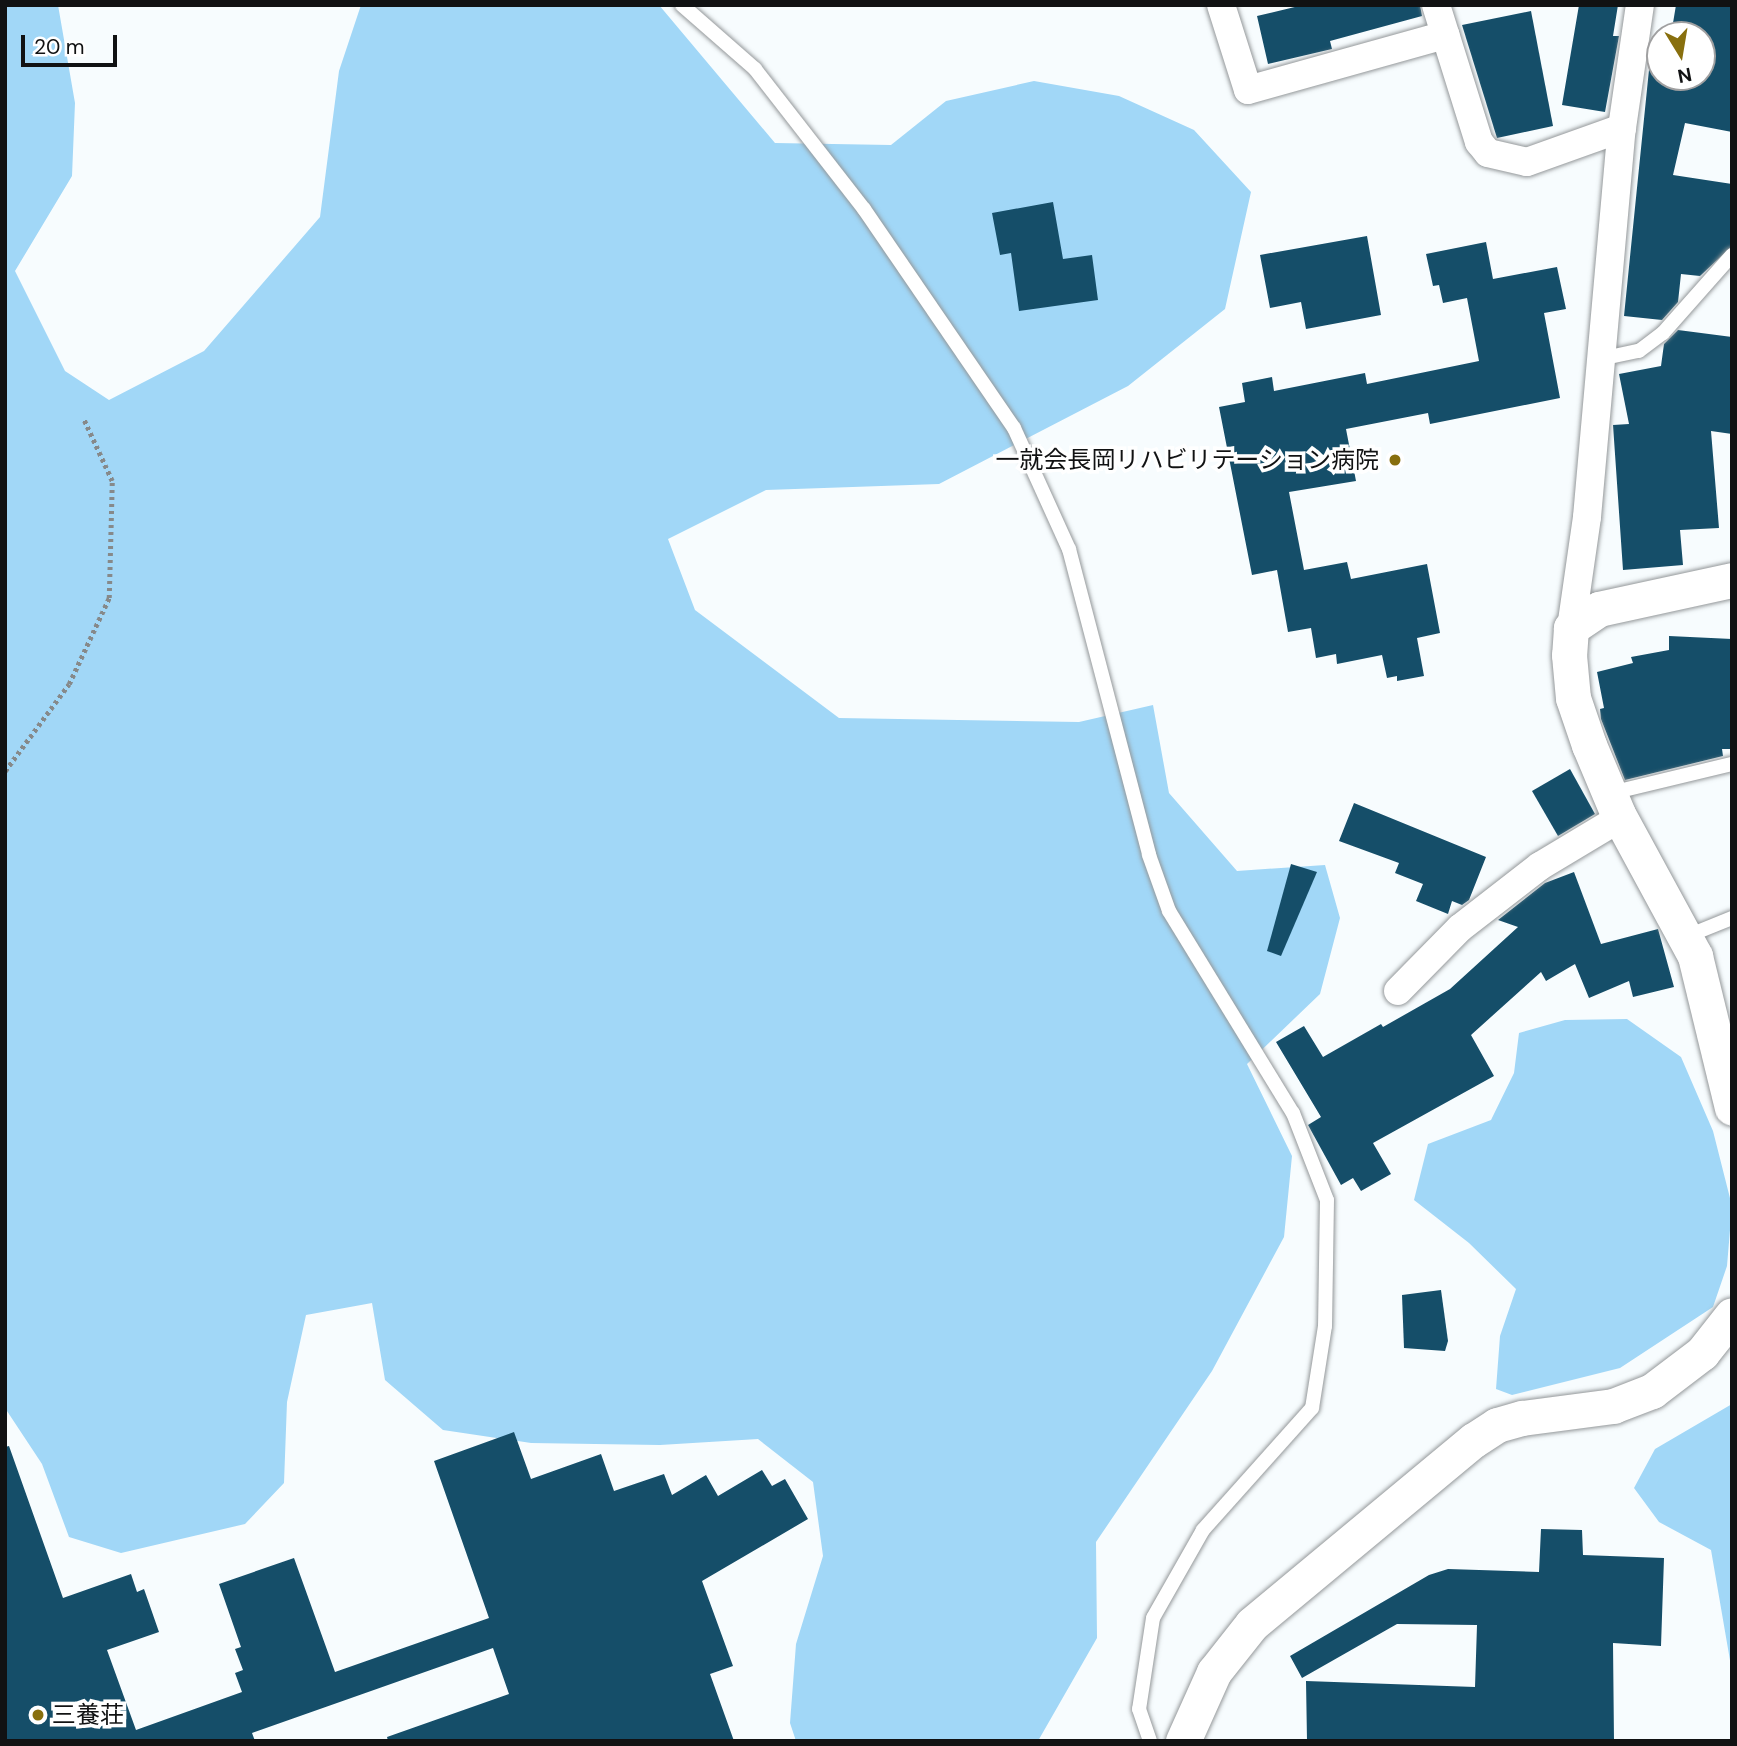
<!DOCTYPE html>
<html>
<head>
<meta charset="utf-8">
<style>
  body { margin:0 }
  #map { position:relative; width:1737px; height:1746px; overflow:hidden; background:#f7fcfe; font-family:"DM Sans","Noto Sans JP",sans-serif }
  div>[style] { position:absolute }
  .green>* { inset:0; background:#a1d7f7 }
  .building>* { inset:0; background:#154e69 }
  .path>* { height:4.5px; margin-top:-2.25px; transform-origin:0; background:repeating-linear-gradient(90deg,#86898a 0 3.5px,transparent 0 7px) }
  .roads { filter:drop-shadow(0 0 2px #94989a) drop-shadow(0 0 2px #94989a) }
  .service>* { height:14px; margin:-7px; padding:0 7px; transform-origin:7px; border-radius:7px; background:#fff }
  .minor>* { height:28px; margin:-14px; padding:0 14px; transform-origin:14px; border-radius:14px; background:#fff }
  .tertiary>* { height:35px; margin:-17.5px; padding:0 17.5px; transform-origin:17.5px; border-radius:17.5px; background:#fff }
  .dots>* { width:19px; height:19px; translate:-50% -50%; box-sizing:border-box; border:4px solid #fff; border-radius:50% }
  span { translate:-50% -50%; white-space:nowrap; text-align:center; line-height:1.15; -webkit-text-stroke:7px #fff; paint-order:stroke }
  .poi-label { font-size:24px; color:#111213 }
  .right { translate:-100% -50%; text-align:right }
  .left { translate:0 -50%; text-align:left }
  .frame { position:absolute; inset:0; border:7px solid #111213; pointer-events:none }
  .north { position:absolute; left:1646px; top:21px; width:70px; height:70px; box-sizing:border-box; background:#fff; border:2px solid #a0a0a1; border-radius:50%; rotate:169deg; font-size:19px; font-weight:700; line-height:28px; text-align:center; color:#111213 }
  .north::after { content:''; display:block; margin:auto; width:24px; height:32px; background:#886f0e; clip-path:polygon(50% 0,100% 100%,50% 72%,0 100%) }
  .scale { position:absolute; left:21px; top:35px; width:96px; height:32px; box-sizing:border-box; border:4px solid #111213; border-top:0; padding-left:9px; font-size:21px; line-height:24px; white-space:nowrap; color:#111213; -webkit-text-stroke:5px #fff; paint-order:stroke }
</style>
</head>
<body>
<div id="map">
  <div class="green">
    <i style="clip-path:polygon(5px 5px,58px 5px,75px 103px,72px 176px,15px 271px,65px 371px,109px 400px,204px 351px,320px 217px,339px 71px,361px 5px,659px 5px,775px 143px,891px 145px,946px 101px,1034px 81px,1119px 96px,1194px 130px,1251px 192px,1225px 309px,1128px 386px,939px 484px,766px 490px,668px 539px,695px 610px,839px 718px,1079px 722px,1153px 705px,1169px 793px,1237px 871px,1325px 865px,1340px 918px,1320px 994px,1247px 1064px,1292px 1156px,1284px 1237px,1212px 1371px,1096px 1542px,1097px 1638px,1038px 1741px,796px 1741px,790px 1723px,796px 1644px,823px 1556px,813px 1482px,758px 1439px,660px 1445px,531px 1443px,443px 1430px,385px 1380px,372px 1303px,306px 1315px,287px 1402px,284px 1483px,245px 1524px,121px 1553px,69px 1537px,42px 1464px,5px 1408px)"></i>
    <i style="clip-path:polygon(1627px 1019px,1681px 1057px,1713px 1131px,1732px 1206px,1727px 1266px,1713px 1307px,1620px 1368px,1512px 1395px,1496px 1389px,1500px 1336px,1516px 1289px,1469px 1243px,1414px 1200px,1428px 1144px,1491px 1120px,1514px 1073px,1519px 1033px,1565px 1020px)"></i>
    <i style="clip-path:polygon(1732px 1404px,1732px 1672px,1711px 1550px,1659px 1522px,1634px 1488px,1655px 1449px)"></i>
  </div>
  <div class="building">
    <i style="clip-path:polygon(1303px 5px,1420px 5px,1422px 16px,1330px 41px,1332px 49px,1268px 64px,1257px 16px)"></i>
    <i style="clip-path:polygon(1579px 5px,1618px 5px,1613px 36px,1619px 36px,1605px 112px,1562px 105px)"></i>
    <i style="clip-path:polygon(1676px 5px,1732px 5px,1732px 132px,1685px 123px,1673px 175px,1732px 184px,1732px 246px,1700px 276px,1681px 274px,1678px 302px,1662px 320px,1624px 316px,1652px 40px,1660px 41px,1660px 77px,1702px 77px,1702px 35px,1671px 35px)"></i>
    <i style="clip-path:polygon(1531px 11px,1553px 126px,1497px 138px,1462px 25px)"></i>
    <i style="clip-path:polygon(1053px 202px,1063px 259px,1092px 255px,1098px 300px,1019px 311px,1011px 253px,1000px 255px,992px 213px)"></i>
    <i style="clip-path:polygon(1367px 236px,1381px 315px,1306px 329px,1301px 302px,1270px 308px,1260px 255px)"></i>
    <i style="clip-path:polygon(1486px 242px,1493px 279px,1557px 267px,1566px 309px,1544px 313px,1560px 398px,1430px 424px,1428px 413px,1346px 429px,1356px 481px,1289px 492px,1304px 570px,1347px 562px,1351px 579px,1427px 564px,1440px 633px,1417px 638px,1424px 676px,1397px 681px,1397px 676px,1387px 678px,1382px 655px,1337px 664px,1336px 654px,1316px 658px,1311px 628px,1288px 632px,1277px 570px,1252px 575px,1219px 407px,1245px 402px,1242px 383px,1272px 377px,1274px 391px,1365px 373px,1367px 384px,1479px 361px,1467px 298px,1443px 303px,1439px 285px,1433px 286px,1426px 254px)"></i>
    <i style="clip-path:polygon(1678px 330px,1732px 337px,1732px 434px,1711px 431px,1719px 528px,1680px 530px,1683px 565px,1623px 570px,1613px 425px,1629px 424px,1619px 374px,1661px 366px,1664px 344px)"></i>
    <i style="clip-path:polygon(1669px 636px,1732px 639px,1731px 749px,1722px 749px,1723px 756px,1625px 780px,1601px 719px,1600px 709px,1604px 708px,1597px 672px,1633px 663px,1631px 657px,1669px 650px)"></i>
    <i style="clip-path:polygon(1570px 769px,1595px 814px,1558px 836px,1532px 791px)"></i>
    <i style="clip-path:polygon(1354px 803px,1486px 857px,1469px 900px,1462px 905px,1452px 901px,1448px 914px,1416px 901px,1423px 884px,1395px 873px,1399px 863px,1339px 841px)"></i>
    <i style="clip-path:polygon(1291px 864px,1317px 872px,1281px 956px,1267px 951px)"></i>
    <i style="clip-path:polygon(1574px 872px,1601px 944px,1658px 929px,1674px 987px,1633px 997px,1629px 981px,1589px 998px,1575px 964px,1546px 981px,1541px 972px,1471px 1035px,1494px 1076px,1373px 1143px,1391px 1174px,1361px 1191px,1353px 1178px,1341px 1185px,1308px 1125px,1321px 1117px,1276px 1042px,1304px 1026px,1323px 1057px,1381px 1024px,1383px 1027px,1450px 989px,1518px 927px,1498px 920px,1545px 883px)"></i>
    <i style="clip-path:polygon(1441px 1290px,1448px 1341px,1445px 1351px,1404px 1348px,1402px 1295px)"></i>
    <i style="clip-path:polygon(514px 1432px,531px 1479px,601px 1454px,614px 1491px,664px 1474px,672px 1495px,706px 1475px,718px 1496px,762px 1470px,772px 1486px,785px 1479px,808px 1519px,702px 1581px,733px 1666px,710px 1674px,734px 1741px,388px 1741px,387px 1737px,509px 1694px,493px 1648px,252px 1733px,255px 1741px,5px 1741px,5px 1447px,9px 1446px,63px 1598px,131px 1574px,137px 1592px,144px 1589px,159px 1632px,107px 1650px,136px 1730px,242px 1692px,235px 1673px,243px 1670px,235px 1649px,241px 1647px,219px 1584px,294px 1558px,335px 1672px,489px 1618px,434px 1461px)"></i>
    <i style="clip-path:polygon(1541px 1529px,1582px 1530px,1583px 1555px,1664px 1558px,1661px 1646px,1613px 1643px,1614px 1741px,1307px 1741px,1306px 1681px,1475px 1687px,1477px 1625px,1397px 1624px,1302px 1678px,1290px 1656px,1429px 1575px,1448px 1569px,1539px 1572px)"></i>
  </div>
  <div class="path">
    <i style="left:5px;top:771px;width:108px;rotate:-53.7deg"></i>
    <i style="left:69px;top:684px;width:95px;rotate:-65.1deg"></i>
    <i style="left:109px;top:598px;width:117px;rotate:-88.5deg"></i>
    <i style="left:112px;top:481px;width:67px;rotate:-114.7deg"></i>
  </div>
  <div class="roads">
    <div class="service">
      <i style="left:682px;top:5px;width:97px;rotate:41.2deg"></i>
      <i style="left:755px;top:69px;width:177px;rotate:52.1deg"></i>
      <i style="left:864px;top:209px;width:265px;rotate:55.6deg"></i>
      <i style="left:1014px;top:428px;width:133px;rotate:65.6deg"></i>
      <i style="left:1069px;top:549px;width:316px;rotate:75.3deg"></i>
      <i style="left:1149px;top:855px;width:59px;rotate:70.3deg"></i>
      <i style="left:1169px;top:911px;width:237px;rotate:58.5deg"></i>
      <i style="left:1293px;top:1113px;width:93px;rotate:68.7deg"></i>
      <i style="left:1327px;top:1200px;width:126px;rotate:90.9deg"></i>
      <i style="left:1325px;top:1326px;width:83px;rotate:99deg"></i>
      <i style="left:1312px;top:1408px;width:164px;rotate:131.8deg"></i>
      <i style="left:1203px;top:1530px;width:101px;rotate:119.6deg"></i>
      <i style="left:1153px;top:1618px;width:92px;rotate:98.7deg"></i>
      <i style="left:1139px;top:1709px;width:34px;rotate:71deg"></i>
      <i style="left:1600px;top:359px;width:40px;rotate:-12deg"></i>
      <i style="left:1639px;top:351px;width:30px;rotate:-37deg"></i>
      <i style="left:1663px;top:333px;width:104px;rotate:-48.5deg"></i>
      <i style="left:1611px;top:793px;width:124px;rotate:-13.5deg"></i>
      <i style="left:1685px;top:937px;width:51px;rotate:-22deg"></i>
    </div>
    <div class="minor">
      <i style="left:1221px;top:5px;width:89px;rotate:72.4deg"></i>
      <i style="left:1248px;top:90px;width:205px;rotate:-15.6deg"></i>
      <i style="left:1436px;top:5px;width:144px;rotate:72.6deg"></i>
      <i style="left:1479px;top:142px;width:14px;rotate:51deg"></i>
      <i style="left:1488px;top:153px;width:40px;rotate:13deg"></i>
      <i style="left:1527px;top:162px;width:101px;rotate:-19.7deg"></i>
      <i style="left:1571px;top:628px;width:112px;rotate:-81.8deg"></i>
      <i style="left:1587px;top:517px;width:391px;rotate:-84.9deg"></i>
      <i style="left:1622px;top:128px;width:124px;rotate:-81.7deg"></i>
      <i style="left:1398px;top:991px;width:88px;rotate:-45.5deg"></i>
      <i style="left:1460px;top:928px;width:101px;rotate:-37.8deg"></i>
      <i style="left:1540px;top:866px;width:93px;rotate:-31deg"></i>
    </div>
    <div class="tertiary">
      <i style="left:1732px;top:580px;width:136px;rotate:167.7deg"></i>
      <i style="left:1599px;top:609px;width:34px;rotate:146deg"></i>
      <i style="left:1571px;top:628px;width:27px;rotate:94deg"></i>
      <i style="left:1569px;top:655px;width:43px;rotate:84.7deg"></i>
      <i style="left:1573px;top:698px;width:50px;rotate:71.2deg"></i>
      <i style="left:1589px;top:745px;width:75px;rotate:67.2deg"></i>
      <i style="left:1618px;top:814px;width:162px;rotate:61.5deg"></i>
      <i style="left:1695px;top:956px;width:156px;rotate:76.3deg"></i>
      <i style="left:1183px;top:1741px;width:76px;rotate:-65.8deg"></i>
      <i style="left:1214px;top:1672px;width:61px;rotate:-51.6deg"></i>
      <i style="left:1252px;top:1624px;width:288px;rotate:-39.7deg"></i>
      <i style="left:1474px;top:1440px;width:27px;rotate:-33deg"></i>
      <i style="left:1497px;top:1425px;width:26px;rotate:-16deg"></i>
      <i style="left:1522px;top:1418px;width:92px;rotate:-7.5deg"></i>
      <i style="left:1613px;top:1406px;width:42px;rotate:-21deg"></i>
      <i style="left:1652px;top:1391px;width:63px;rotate:-37.2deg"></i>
      <i style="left:1702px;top:1353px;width:48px;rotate:-51.7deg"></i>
    </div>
  </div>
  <div class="dots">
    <i style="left:1395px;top:460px;background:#886f0e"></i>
    <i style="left:38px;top:1715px;background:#886f0e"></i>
  </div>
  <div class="poi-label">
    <span class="right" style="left:1379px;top:460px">一就会長岡リハビリテーション病院</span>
    <span class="left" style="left:52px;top:1715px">三養荘</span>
  </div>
  <div class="frame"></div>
  <div class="north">N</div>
  <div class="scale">20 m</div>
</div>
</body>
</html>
